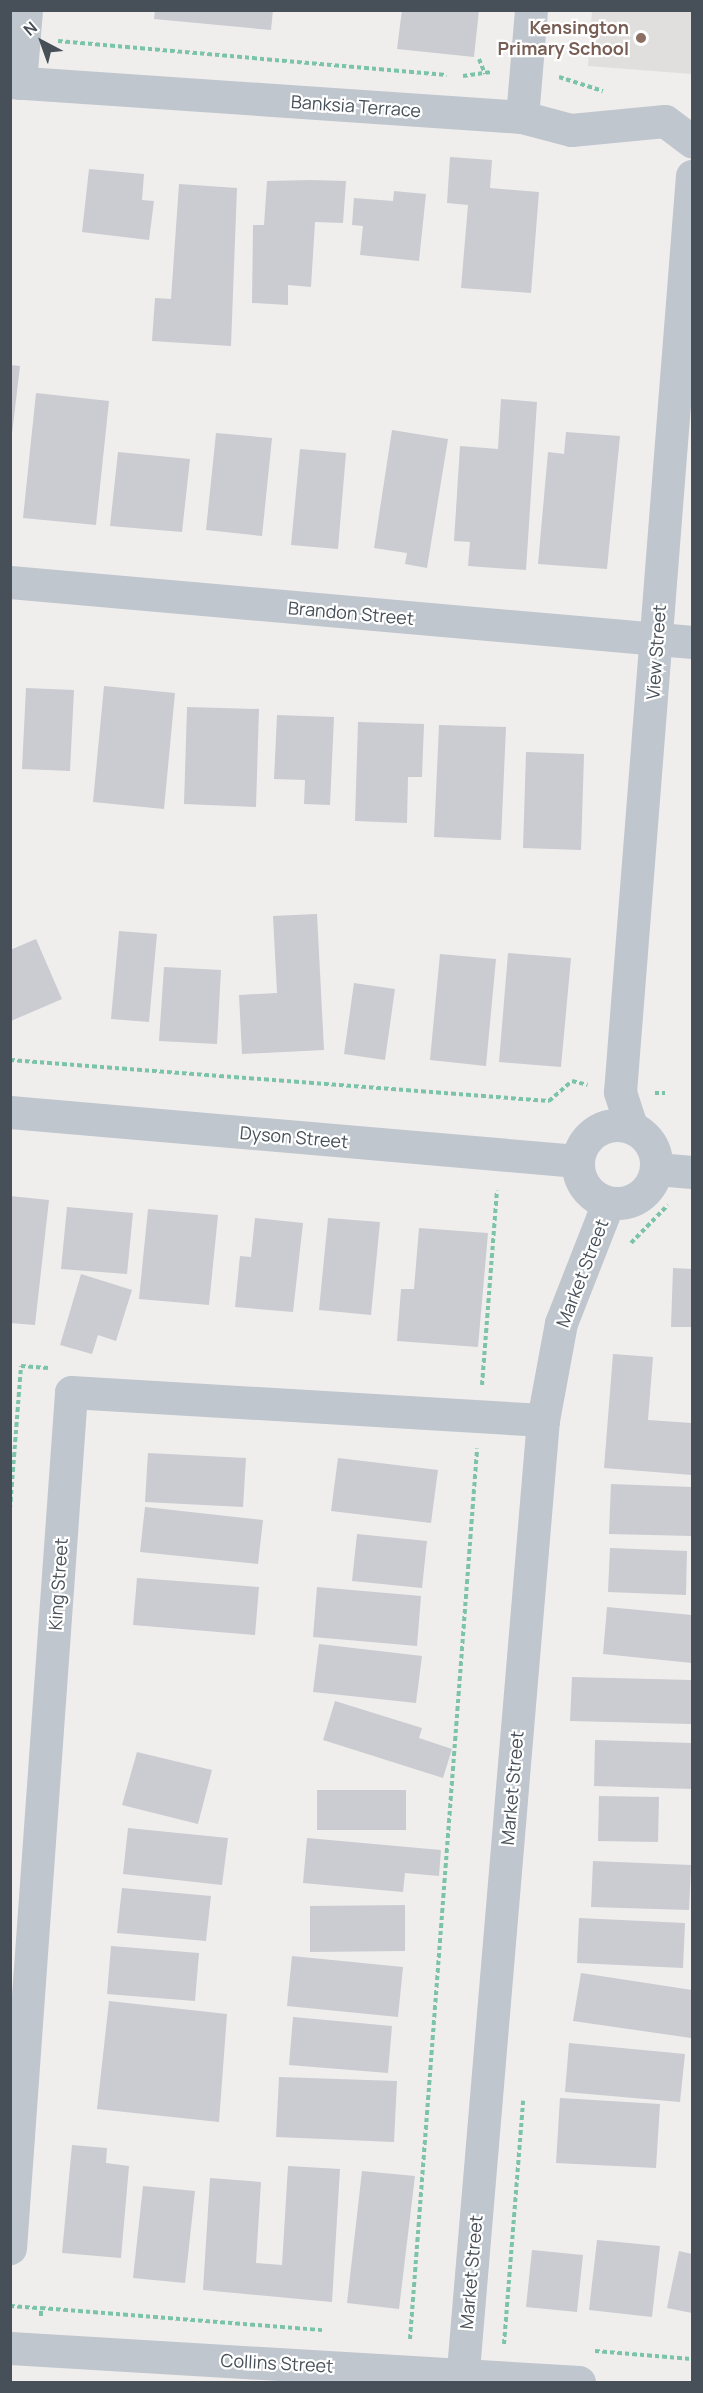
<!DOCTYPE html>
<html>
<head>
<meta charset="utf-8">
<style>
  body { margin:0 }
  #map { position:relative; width:703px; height:2393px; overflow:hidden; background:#f0eded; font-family:Manrope,sans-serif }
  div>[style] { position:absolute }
  .education>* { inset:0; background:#e0dfde }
  .building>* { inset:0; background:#caccd1 }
  .path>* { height:4px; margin-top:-2px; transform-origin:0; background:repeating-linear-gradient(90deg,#7bc4a7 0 4.5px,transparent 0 7.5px) }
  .minor>* { height:33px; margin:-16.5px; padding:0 16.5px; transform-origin:16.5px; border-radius:16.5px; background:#bfc6ce }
  .minor>.ring { margin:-16.5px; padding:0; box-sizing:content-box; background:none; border:33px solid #bfc6ce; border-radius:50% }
  .dots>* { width:16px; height:16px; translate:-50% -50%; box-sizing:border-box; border:3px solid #fff; border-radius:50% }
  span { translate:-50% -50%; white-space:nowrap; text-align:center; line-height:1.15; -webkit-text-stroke:4.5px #fff; paint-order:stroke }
  .education-label { font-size:18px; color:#785e54; font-weight:700 }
  .right { translate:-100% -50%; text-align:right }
  .street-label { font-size:18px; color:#474f58 }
  .frame { position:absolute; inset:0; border:12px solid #474f58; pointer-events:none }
  .north { position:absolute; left:12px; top:12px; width:60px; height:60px; -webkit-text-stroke:4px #fff; paint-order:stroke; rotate:319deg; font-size:16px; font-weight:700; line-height:24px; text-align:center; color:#474f58 }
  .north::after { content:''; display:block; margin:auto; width:21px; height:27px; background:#474f58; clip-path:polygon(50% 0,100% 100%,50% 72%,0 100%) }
</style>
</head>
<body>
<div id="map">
  <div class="education">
    <i style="clip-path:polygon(592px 11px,692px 11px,692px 74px,588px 66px)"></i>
  </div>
  <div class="building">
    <i style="clip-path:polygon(155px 10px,273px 10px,271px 30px,154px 19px)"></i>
    <i style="clip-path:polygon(402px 10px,479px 10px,474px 57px,397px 49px)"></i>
    <i style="clip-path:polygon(450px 157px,492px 160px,490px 188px,539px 192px,531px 293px,461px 288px,468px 205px,447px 203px)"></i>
    <i style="clip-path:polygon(89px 169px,144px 174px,142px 200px,154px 201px,149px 240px,82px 232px)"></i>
    <i style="clip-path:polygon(311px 180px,346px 181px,343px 223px,315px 222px,311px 287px,288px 285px,288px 305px,252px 303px,253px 225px,264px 225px,267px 181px)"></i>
    <i style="clip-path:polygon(179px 184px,237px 188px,231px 346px,152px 341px,155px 298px,171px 299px)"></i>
    <i style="clip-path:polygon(394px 191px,426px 194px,419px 261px,360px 255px,363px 226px,352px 225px,354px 198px,393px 201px)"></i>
    <i style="clip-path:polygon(10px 365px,20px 366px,12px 434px,10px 434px)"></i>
    <i style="clip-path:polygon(36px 393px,109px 401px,96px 525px,23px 518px)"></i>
    <i style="clip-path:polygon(501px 399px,537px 402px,526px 570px,468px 566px,470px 542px,454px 541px,460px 446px,498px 449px)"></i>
    <i style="clip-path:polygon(392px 430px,448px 439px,427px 568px,405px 564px,407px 553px,374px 548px)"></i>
    <i style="clip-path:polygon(566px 432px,620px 436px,607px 569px,538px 564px,548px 452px,564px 454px)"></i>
    <i style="clip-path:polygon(216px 433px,272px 438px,262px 536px,206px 530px)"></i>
    <i style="clip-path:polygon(300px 449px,346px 453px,338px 549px,291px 545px)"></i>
    <i style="clip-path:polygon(118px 452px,190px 459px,182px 532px,110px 526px)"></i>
    <i style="clip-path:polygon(104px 686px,175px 693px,164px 809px,93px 802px)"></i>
    <i style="clip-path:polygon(26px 688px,74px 690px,70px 771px,22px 769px)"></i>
    <i style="clip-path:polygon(187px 707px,259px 709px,256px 807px,184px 804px)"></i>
    <i style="clip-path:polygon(277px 715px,334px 717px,330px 805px,304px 804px,305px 780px,274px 779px)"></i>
    <i style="clip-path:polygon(358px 722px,424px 724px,422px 777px,408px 777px,407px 823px,355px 821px)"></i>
    <i style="clip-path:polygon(439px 725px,506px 727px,501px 840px,434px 837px)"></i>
    <i style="clip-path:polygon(526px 752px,584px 754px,581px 850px,523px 848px)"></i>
    <i style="clip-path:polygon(317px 914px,324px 1050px,242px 1054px,239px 995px,277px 993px,273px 916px)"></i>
    <i style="clip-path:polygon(119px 931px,157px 934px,149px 1022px,111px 1019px)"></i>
    <i style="clip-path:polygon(36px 939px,62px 999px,11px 1021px,10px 950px)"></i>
    <i style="clip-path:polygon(508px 953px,571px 958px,561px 1067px,499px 1062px)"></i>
    <i style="clip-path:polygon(440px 954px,496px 959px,486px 1066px,430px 1060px)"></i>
    <i style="clip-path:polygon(164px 967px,221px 970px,217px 1044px,159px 1041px)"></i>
    <i style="clip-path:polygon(354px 983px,395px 989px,385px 1060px,344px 1054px)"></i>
    <i style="clip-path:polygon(10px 1196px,49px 1200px,35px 1325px,10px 1323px)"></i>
    <i style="clip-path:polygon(67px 1207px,133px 1213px,127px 1274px,61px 1269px)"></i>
    <i style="clip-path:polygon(148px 1209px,218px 1215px,209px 1305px,139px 1299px)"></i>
    <i style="clip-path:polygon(255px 1218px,303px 1223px,293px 1312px,235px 1307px,240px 1256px,251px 1257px)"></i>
    <i style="clip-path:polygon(328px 1218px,380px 1222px,371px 1315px,319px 1310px)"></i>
    <i style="clip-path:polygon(419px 1228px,488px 1233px,478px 1347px,397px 1341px,401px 1289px,414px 1289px)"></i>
    <i style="clip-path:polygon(673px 1268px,692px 1269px,692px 1327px,671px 1327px)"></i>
    <i style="clip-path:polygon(81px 1274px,132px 1290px,116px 1341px,98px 1335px,92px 1354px,60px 1345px)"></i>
    <i style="clip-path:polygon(613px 1354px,653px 1357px,648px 1420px,692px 1423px,692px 1475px,604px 1468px)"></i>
    <i style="clip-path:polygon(148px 1453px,246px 1458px,243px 1507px,145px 1502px)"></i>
    <i style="clip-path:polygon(338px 1458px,438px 1470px,431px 1523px,331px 1511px)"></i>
    <i style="clip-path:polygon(611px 1484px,692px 1487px,692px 1536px,609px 1534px)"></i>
    <i style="clip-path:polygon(145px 1507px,263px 1520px,258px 1564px,140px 1552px)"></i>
    <i style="clip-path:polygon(357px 1534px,427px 1541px,422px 1588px,352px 1581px)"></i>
    <i style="clip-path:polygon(610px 1548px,687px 1551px,686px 1595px,608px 1592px)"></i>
    <i style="clip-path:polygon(137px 1578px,259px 1587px,255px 1635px,133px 1625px)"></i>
    <i style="clip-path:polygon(317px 1587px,421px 1596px,417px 1646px,313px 1637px)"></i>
    <i style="clip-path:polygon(607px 1607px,692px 1615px,692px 1663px,603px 1654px)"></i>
    <i style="clip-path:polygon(319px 1644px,422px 1656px,416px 1703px,313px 1692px)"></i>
    <i style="clip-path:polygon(572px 1677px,692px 1680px,691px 1724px,570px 1721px)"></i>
    <i style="clip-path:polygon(335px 1701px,422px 1728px,419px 1738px,452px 1749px,443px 1778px,323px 1740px)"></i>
    <i style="clip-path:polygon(595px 1740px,692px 1743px,692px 1789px,594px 1786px)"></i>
    <i style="clip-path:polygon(137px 1752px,212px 1770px,198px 1824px,122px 1805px)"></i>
    <i style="clip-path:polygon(317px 1790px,406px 1790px,406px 1830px,317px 1830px)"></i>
    <i style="clip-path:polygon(599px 1796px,659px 1797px,658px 1842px,598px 1841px)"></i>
    <i style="clip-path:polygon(128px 1828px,228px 1838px,222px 1885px,123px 1874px)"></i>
    <i style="clip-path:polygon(307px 1838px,441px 1850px,439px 1876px,405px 1873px,403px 1892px,303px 1883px)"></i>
    <i style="clip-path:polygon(593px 1861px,691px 1865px,689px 1910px,591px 1907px)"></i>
    <i style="clip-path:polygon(122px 1888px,211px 1896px,206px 1941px,117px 1933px)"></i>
    <i style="clip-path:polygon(405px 1905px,405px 1951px,310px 1952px,310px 1906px)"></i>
    <i style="clip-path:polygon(579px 1918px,685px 1923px,683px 1968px,577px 1963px)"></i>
    <i style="clip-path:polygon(111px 1946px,199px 1953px,195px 2001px,107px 1994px)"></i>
    <i style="clip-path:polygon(292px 1956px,403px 1967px,398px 2017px,287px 2006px)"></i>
    <i style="clip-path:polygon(581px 1973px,692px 1990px,691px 2038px,573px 2021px)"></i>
    <i style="clip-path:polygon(109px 2001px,227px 2014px,219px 2122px,97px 2109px)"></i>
    <i style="clip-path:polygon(293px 2017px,392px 2026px,388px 2073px,289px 2065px)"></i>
    <i style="clip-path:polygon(569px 2043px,685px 2054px,680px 2102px,565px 2092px)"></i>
    <i style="clip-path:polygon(279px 2077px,397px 2081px,394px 2142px,276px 2137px)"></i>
    <i style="clip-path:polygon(560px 2098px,660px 2104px,656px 2168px,556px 2163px)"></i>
    <i style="clip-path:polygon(72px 2145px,107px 2148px,106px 2163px,129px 2166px,121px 2258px,62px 2253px)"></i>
    <i style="clip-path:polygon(288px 2166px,340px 2169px,332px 2302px,203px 2290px,210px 2178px,261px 2182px,256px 2263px,282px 2265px)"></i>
    <i style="clip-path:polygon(362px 2171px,415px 2176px,399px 2309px,347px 2303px)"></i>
    <i style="clip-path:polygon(143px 2186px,195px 2191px,185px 2283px,133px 2278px)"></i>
    <i style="clip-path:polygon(597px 2240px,660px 2246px,652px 2317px,589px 2310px)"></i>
    <i style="clip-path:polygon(532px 2250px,583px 2255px,577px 2312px,526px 2307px)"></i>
    <i style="clip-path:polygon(679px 2251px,692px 2254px,692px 2313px,667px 2308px)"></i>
  </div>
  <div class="path">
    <i style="left:58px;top:41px;width:390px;rotate:5deg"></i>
    <i style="left:479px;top:59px;width:16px;rotate:68deg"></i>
    <i style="left:463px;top:76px;width:28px;rotate:-8deg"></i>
    <i style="left:559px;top:77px;width:46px;rotate:17.7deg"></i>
    <i style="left:10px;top:1060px;width:541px;rotate:4.35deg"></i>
    <i style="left:549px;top:1101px;width:30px;rotate:-41deg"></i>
    <i style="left:572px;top:1081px;width:16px;rotate:14deg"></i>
    <i style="left:655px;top:1093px;width:10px"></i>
    <i style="left:631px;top:1243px;width:53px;rotate:-45.8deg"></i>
    <i style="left:482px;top:1385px;width:195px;rotate:-85.6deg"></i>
    <i style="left:10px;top:1509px;width:143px;rotate:-85.6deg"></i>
    <i style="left:21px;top:1366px;width:27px;rotate:4deg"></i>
    <i style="left:10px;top:2306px;width:31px;rotate:4deg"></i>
    <i style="left:41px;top:2316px;width:8px;rotate:-90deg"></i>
    <i style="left:41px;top:2308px;width:282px;rotate:4.5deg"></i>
    <i style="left:410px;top:2339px;width:893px;rotate:-85.69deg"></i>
    <i style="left:504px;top:2344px;width:244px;rotate:-85.5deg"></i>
    <i style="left:595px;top:2351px;width:97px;rotate:4.7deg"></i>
  </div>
  <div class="minor">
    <i style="left:10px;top:82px;width:513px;rotate:3.91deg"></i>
    <i style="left:522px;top:117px;width:51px;rotate:14.9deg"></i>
    <i style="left:571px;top:130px;width:94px;rotate:-5.5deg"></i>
    <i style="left:665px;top:121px;width:34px;rotate:37deg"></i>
    <i style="left:20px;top:83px;width:73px;rotate:-85.3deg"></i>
    <i style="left:522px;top:117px;width:107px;rotate:-85.2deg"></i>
    <i style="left:10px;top:582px;width:685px;rotate:5.03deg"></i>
    <i style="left:10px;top:1112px;width:569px;rotate:4.94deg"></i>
    <i class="ring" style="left:578px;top:1125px;width:45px;height:45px"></i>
    <i style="left:631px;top:1126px;width:36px;rotate:-108deg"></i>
    <i style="left:620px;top:1092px;width:919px;rotate:-85.51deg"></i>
    <i style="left:657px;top:1169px;width:35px;rotate:5deg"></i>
    <i style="left:10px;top:2248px;width:858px;rotate:-85.92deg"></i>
    <i style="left:71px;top:1392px;width:473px;rotate:3.4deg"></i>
    <i style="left:10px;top:2348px;width:570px;rotate:3.42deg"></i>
    <i style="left:462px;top:2382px;width:965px;rotate:-85.19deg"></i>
    <i style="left:543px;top:1420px;width:99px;rotate:-79.5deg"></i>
    <i style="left:561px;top:1323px;width:129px;rotate:-68.6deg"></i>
  </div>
  <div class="dots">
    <i style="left:641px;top:38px;background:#8d6e63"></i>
  </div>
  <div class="education-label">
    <span class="right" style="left:629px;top:38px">Kensington<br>Primary School</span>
  </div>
  <div class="street-label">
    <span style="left:356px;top:106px;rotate:4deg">Banksia Terrace</span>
    <span style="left:351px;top:613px;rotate:5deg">Brandon Street</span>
    <span style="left:656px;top:652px;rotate:-86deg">View Street</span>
    <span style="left:294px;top:1137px;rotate:5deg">Dyson Street</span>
    <span style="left:582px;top:1273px;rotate:-69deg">Market Street</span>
    <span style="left:58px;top:1584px;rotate:-86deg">King Street</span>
    <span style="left:512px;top:1788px;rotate:-85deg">Market Street</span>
    <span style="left:471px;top:2272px;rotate:-85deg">Market Street</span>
    <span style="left:277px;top:2363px;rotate:3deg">Collins Street</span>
  </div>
  <div class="frame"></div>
  <div class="north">N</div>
</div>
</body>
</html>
